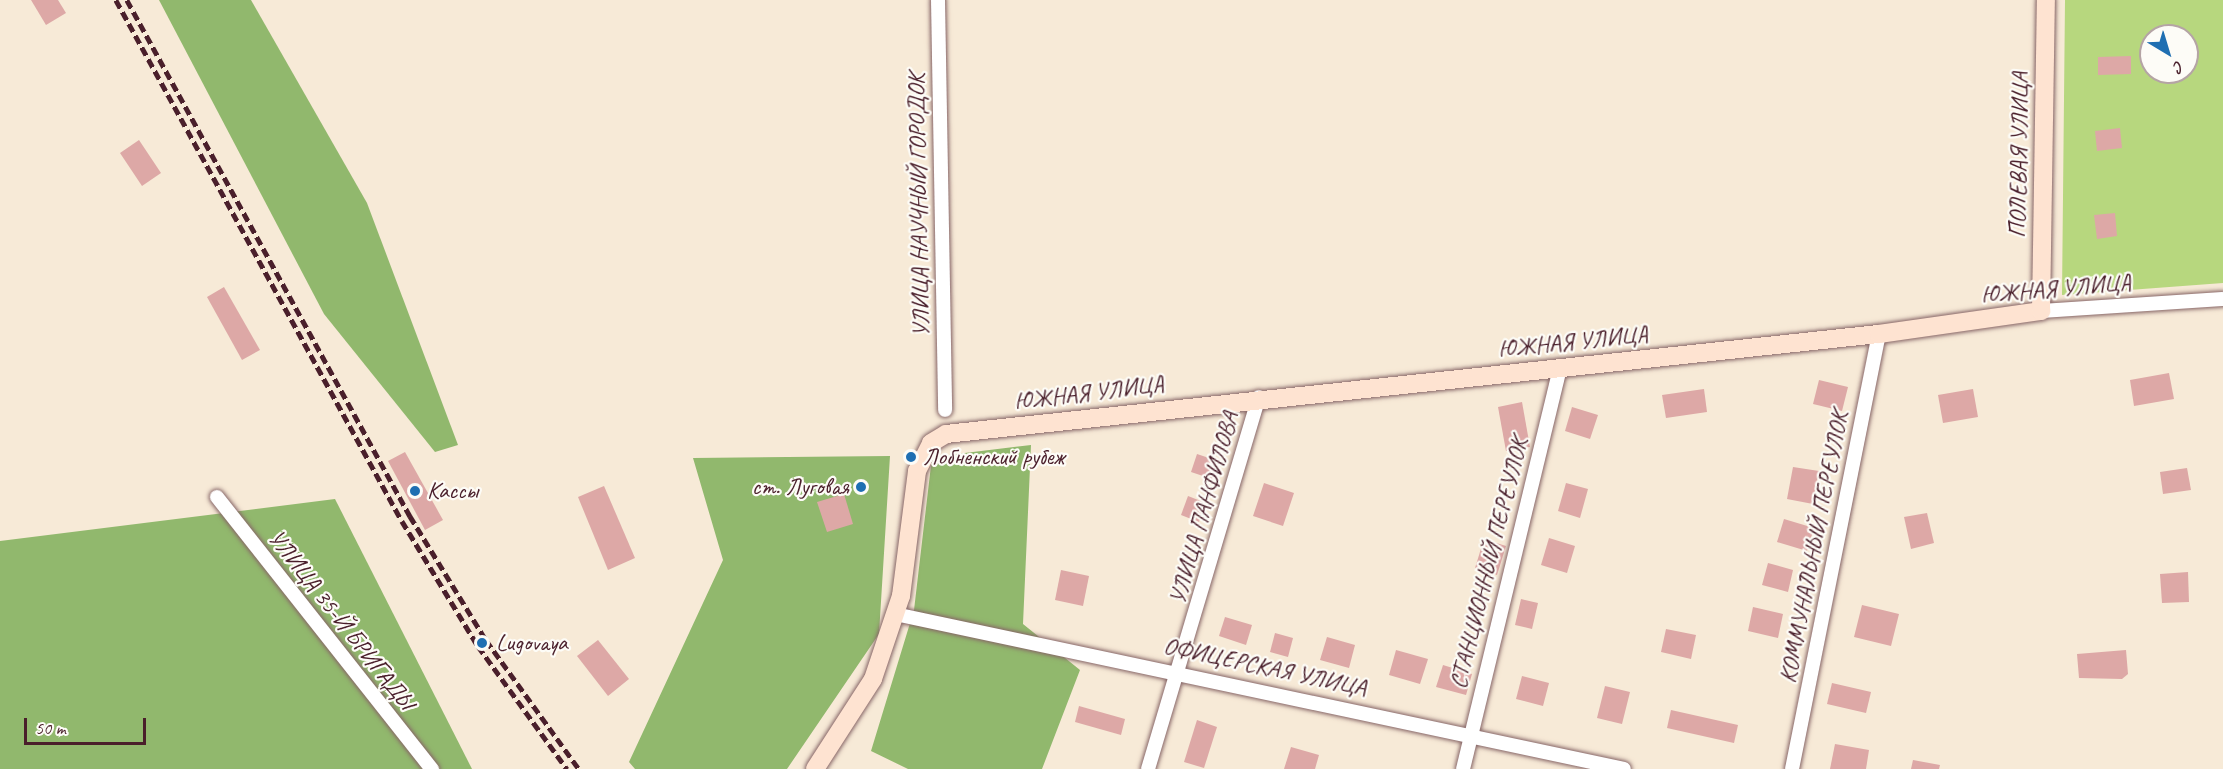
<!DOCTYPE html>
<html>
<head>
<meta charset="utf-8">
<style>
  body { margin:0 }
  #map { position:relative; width:2223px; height:769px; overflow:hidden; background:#f7ead7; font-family:Caveat,sans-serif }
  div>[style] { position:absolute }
  .green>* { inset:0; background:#b7d77e }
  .forest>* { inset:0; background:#91b86d }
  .building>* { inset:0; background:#dda8a6 }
  .roads { filter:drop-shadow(0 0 2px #876667) drop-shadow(0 0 2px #876667) }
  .street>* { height:14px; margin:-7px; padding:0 7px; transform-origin:7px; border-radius:7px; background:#fff }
  .secondary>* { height:18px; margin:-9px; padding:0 9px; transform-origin:9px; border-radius:9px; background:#fee3d1 }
  .rail>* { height:4.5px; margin-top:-2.25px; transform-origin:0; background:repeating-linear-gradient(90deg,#4a1f2b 0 9px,transparent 0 13.5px) }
  .dots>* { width:16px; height:16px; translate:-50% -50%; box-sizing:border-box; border:3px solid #fdfcf7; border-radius:50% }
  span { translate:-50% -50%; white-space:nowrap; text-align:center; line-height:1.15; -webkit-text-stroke:4.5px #fdfcf7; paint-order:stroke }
  .street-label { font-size:24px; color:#4a1f2b }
  .poi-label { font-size:24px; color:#4a1f2b }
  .left { translate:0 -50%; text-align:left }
  .right { translate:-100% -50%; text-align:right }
  .north { position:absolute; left:2139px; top:24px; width:60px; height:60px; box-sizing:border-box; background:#fdfcf7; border:2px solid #b5a4a5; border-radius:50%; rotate:142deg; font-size:16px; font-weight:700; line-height:24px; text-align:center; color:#4a1f2b }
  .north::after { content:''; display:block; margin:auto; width:21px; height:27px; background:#1f6fb2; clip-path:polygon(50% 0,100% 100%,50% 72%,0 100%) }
  .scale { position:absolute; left:24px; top:718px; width:122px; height:27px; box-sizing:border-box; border:3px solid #4a1f2b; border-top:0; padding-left:8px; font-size:18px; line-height:21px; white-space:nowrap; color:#4a1f2b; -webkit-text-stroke:4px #fdfcf7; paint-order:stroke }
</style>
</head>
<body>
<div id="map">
  <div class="green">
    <i style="clip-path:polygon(evenodd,2065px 0,2223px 0,2223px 283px,2062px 295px,2065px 0,2151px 36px,2187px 36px,2187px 72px,2151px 72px,2151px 36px)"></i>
  </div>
  <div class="forest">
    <i style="clip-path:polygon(159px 0,251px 0,367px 203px,458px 445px,435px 452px,324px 314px)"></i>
    <i style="clip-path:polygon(1031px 445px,1023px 624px,1080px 670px,1042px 769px,908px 769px,871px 751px,914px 610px,932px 457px)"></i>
    <i style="clip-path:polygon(890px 456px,879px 634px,787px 769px,635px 769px,629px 762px,723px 560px,693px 458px)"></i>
    <i style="clip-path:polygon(335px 499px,472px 769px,0 769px,0 541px)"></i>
  </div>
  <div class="building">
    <i style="clip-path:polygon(31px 0,58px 0,66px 13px,46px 25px)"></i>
    <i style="clip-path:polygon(2131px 56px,2131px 74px,2098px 75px,2098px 57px)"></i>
    <i style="clip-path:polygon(2120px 128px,2122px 148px,2097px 151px,2095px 131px)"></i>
    <i style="clip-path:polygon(139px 140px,161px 173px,142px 186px,120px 153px)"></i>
    <i style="clip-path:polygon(2115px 213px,2117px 236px,2097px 239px,2094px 215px)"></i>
    <i style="clip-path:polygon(224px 287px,260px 350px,242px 360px,207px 297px)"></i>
    <i style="clip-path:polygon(2169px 373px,2174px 399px,2134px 406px,2130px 380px)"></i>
    <i style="clip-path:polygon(1819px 380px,1848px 387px,1842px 411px,1813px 404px)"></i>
    <i style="clip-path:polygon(1704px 389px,1707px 412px,1666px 418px,1662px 395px)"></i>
    <i style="clip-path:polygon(1973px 389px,1978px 417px,1943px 423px,1938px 395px)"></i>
    <i style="clip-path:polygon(1522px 402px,1530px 447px,1506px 451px,1498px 407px)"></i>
    <i style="clip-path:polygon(1572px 407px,1598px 415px,1590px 439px,1565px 431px)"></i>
    <i style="clip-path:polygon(405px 452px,443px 520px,425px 530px,388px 461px)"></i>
    <i style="clip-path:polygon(1197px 454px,1218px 461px,1212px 479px,1191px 472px)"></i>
    <i style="clip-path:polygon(1793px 467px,1819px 471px,1813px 504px,1787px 499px)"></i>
    <i style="clip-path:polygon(2187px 468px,2191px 490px,2163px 494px,2160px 472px)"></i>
    <i style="clip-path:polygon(1264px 483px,1294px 493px,1283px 526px,1253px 516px)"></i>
    <i style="clip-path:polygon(1566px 483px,1588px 489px,1580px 518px,1558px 511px)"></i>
    <i style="clip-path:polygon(604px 486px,635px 558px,608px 570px,578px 497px)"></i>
    <i style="clip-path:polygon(844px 494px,853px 524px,827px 532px,817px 502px)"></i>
    <i style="clip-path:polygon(1188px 496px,1206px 503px,1199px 522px,1181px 515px)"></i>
    <i style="clip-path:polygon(1927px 513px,1934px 543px,1911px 549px,1904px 517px)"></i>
    <i style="clip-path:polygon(1784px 519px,1814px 528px,1807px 551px,1777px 542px)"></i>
    <i style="clip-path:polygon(1549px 538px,1575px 546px,1567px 573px,1541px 565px)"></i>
    <i style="clip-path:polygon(1484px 539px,1506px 546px,1497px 575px,1475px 568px)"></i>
    <i style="clip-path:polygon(1768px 563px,1793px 570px,1788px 592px,1762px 585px)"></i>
    <i style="clip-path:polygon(1061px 570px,1089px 576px,1083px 606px,1055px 600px)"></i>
    <i style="clip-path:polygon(2188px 572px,2189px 602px,2162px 603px,2160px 574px)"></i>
    <i style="clip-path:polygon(1521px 599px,1538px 603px,1532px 629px,1515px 625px)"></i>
    <i style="clip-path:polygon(1862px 605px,1899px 614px,1891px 646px,1854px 637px)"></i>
    <i style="clip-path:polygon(1753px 607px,1783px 614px,1778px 638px,1748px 631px)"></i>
    <i style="clip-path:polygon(1225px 617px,1252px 625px,1246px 645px,1219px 636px)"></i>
    <i style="clip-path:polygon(1666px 629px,1696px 635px,1691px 659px,1661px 652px)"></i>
    <i style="clip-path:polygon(1275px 633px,1293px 638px,1288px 657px,1270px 652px)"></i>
    <i style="clip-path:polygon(1327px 637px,1355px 645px,1349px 668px,1320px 660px)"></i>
    <i style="clip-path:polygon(598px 640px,629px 679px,608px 696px,577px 656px)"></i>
    <i style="clip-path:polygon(1396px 650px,1428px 659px,1420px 684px,1389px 675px)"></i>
    <i style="clip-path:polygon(2126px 650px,2128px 674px,2122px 679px,2079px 678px,2077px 654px)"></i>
    <i style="clip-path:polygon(1443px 665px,1472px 674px,1466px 695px,1436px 687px)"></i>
    <i style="clip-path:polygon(1522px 676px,1549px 683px,1543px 706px,1516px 699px)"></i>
    <i style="clip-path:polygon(1832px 683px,1871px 692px,1866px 713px,1827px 704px)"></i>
    <i style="clip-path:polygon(1605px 686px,1630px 692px,1622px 724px,1597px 718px)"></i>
    <i style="clip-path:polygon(1079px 706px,1125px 719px,1121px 735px,1075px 722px)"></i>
    <i style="clip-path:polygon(1671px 710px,1738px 725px,1734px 743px,1667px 728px)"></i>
    <i style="clip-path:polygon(1197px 720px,1217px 727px,1204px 768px,1184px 762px)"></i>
    <i style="clip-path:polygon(1835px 744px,1869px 750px,1866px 769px,1830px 769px)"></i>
    <i style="clip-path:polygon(1291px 747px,1319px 755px,1315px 769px,1284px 769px)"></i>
    <i style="clip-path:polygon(1913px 760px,1940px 765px,1939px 769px,1911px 769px)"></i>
  </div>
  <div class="roads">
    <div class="street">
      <i style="left:938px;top:0;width:410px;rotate:89deg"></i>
      <i style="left:2041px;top:311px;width:182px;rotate:-3.8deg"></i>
      <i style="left:217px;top:497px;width:347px;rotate:51.7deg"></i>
      <i style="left:895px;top:614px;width:745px;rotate:12deg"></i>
      <i style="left:1148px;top:769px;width:388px;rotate:-73.4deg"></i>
      <i style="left:1463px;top:769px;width:413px;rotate:-76.4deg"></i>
      <i style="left:1792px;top:769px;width:444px;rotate:-78.7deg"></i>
    </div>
    <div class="secondary">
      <i style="left:815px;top:769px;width:107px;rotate:-57.2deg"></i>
      <i style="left:873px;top:679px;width:88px;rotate:-71.4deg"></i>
      <i style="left:901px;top:596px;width:126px;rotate:-82.7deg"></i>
      <i style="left:917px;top:471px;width:31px;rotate:-63deg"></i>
      <i style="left:931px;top:443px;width:17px;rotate:-31deg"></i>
      <i style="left:946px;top:434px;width:938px;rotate:-6.12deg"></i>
      <i style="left:1879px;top:334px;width:164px;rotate:-8.1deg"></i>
      <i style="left:2041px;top:311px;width:311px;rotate:-89.1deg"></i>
    </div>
  </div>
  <div class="rail">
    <i style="left:116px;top:0;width:594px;rotate:61.24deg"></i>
    <i style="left:402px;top:521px;width:146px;rotate:58.7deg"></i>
    <i style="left:478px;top:646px;width:152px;rotate:54.1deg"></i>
    <i style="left:127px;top:0;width:589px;rotate:61.26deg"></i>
    <i style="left:410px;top:516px;width:145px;rotate:58.5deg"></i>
    <i style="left:486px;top:640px;width:159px;rotate:54.2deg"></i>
  </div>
  <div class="dots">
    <i style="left:911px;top:457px;background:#1f6fb2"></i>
    <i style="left:861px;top:487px;background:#1f6fb2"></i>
    <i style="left:415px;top:491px;background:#1f6fb2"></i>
    <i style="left:482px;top:643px;background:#1f6fb2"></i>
  </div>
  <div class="street-label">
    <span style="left:2019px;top:155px;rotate:-89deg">ПОЛЕВАЯ УЛИЦА</span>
    <span style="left:919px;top:205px;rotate:-91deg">УЛИЦА НАУЧНЫЙ ГОРОДОК</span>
    <span style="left:2056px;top:289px;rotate:-5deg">ЮЖНАЯ УЛИЦА</span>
    <span style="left:1573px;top:342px;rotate:-6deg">ЮЖНАЯ УЛИЦА</span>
    <span style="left:1089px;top:393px;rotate:-7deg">ЮЖНАЯ УЛИЦА</span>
    <span style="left:1204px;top:508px;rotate:-74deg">УЛИЦА ПАНФИЛОВА</span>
    <span style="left:1814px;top:547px;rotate:-79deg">КОММУНАЛЬНЫЙ ПЕРЕУЛОК</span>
    <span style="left:1489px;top:563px;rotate:-76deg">СТАНЦИОННЫЙ ПЕРЕУЛОК</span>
    <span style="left:341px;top:620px;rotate:52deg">УЛИЦА 35-Й БРИГАДЫ</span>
    <span style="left:1265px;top:667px;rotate:12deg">ОФИЦЕРСКАЯ УЛИЦА</span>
  </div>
  <div class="poi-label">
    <span class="left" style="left:923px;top:457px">Лобненский рубеж</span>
    <span class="right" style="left:849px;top:487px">ст. Луговая</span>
    <span class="left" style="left:427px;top:491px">Кассы</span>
    <span class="left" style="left:496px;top:643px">Lugovaya</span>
  </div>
  <div class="north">С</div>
  <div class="scale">50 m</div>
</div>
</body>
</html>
